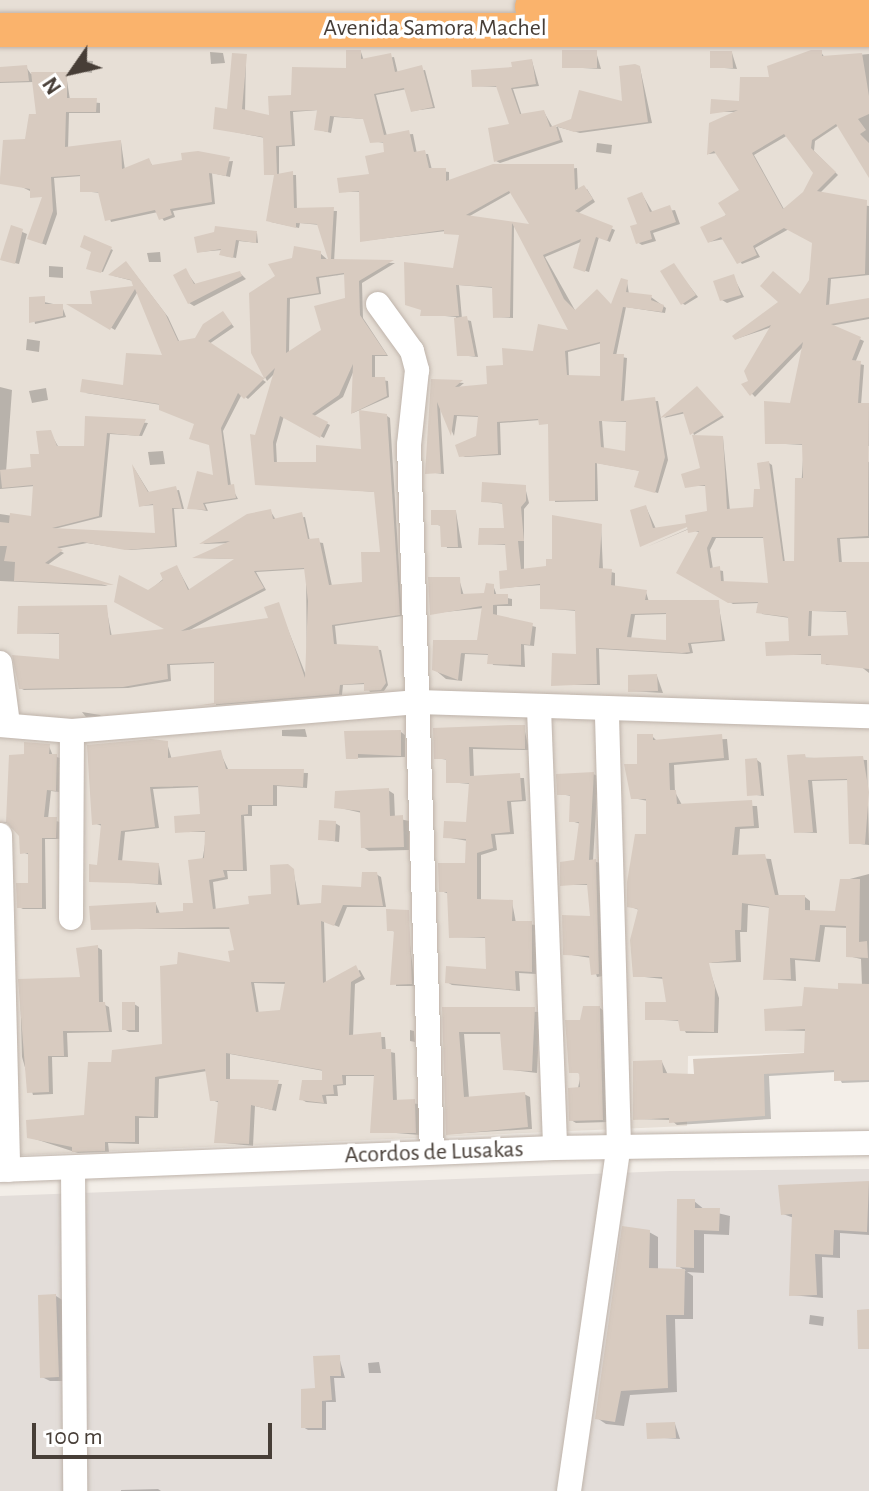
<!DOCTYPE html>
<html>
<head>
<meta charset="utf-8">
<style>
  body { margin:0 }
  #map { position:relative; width:869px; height:1491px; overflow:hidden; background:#f3eee8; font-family:"Alegreya Sans",sans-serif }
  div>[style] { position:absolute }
  .residential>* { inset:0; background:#e7dfd6 }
  .industrial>* { inset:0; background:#e3ddd9 }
  .shadow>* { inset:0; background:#0003 }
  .building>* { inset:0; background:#d8cbc0 }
  .roads { filter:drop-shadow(0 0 2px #bfb4ab) drop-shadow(0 0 2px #bfb4ab) }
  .minor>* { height:24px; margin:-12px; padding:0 12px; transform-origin:12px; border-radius:12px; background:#fff }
  .highway>* { height:34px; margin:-17px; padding:0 17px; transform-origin:17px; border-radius:17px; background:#fab36c }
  span { translate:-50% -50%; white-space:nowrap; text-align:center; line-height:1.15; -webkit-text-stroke:7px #fff; paint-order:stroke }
  .street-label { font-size:24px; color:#473e37 }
  .north { position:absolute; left:32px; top:32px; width:80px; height:80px; -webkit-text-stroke:6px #fff; paint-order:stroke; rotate:236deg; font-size:22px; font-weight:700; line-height:32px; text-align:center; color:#473e37 }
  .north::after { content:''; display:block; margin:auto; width:28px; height:36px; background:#473e37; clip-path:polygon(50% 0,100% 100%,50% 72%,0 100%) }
  .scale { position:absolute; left:32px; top:1423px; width:240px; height:36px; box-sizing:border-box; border:4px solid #473e37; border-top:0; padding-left:10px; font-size:24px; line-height:28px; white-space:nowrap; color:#473e37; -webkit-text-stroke:6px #fff; paint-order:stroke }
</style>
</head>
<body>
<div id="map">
  <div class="residential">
    <i style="clip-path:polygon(0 0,869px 0,869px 12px,0 15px)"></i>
    <i style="clip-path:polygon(869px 35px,869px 1006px,827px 1052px,688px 1056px,687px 1126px,0 1156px,0 44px)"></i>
  </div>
  <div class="industrial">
    <i style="clip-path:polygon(869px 1169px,869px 1491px,0 1491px,0 1196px,670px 1171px)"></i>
  </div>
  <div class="shadow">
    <i style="clip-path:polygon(210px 52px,223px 53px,225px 63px,211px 64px)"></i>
    <i style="clip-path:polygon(evenodd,361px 52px,364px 61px,394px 57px,398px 74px,425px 70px,435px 108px,412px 111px,407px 89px,376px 95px,387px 136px,413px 134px,417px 154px,428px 154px,432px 170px,449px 172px,449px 182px,577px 168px,578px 191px,587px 189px,595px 202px,577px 214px,615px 230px,610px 242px,599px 237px,589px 272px,579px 269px,583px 241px,545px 257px,576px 312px,613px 306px,627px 282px,629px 294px,651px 297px,666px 308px,665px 313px,626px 307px,616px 356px,627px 358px,624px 402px,658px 401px,668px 460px,658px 493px,640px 488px,641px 471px,597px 463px,598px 501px,555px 502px,550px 425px,540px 420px,500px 423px,501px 455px,465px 457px,461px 455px,478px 438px,480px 417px,457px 416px,454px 436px,440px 405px,444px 474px,427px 472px,433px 381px,464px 383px,458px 388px,490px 385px,505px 367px,571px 332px,514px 224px,513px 318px,495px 317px,494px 288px,459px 285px,462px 319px,471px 321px,478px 357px,459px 355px,456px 317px,423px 314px,455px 270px,461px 235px,446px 231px,362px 241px,361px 192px,341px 191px,372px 176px,386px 154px,385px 143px,371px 141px,366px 119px,334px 117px,331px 133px,316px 129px,319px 110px,293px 112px,295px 146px,279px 147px,279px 175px,296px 175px,297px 210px,337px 211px,334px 262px,395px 263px,362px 283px,363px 318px,388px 356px,375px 356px,375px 379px,388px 381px,389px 397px,353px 413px,354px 370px,343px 397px,313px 417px,330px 425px,324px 438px,284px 416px,276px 444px,277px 464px,318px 464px,363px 452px,387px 416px,390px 418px,402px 616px,335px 626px,337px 646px,381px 650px,388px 685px,384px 691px,370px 692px,366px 684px,343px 685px,342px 695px,207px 706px,216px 705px,216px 663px,170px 665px,171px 681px,128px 688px,24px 690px,20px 688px,61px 661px,61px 634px,19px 633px,106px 607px,112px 637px,168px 631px,148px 592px,177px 567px,190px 591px,236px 559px,196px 558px,231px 543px,203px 544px,248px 516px,271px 512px,276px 520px,305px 517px,310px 541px,323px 543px,332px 586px,365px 584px,382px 554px,376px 492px,256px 483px,256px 438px,276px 372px,267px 381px,253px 353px,251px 294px,320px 253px,330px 262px,320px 225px,300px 223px,299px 228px,271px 222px,276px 175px,266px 173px,265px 138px,215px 128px,229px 111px,246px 56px,245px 112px,271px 117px,293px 97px,348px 70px,361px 52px,512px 192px,533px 226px,468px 217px,512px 192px,361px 52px,346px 274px,347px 299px,323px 331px,289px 353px,290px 299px,321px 294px,319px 278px,346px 274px,361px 52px,602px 343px,602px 378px,569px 377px,568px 352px,602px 343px,361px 52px,602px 421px,628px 422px,627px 454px,604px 449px,602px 421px,361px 52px,306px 569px,307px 678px,278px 604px,270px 619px,186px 632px,266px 590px,256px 572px,306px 569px)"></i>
    <i style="clip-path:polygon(596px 52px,601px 69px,564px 67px)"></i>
    <i style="clip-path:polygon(evenodd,821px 52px,825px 58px,869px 54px,869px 166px,839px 125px,815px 141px,814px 151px,838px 175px,815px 198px,869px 206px,869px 275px,831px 279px,829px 307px,869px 300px,869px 319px,830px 326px,864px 341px,855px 363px,864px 365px,861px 405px,869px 405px,869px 446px,834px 447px,833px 456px,869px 462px,869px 538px,840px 539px,842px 564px,869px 564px,869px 673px,859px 665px,826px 665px,823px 655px,768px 655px,791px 643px,790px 618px,762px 614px,760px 603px,733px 604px,678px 573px,701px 533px,689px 529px,644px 548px,697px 525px,709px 512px,707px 486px,687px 486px,723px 438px,730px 511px,755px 508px,769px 463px,772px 465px,785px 563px,796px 563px,804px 445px,767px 443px,791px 405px,804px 346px,755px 397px,744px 385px,750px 382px,772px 327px,736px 339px,801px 297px,811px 280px,814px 242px,789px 229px,755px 248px,760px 257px,742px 264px,724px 239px,709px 242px,741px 190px,717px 153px,709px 154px,711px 124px,736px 112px,712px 112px,741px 103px,821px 52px,788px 135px,815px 173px,805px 193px,785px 211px,754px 155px,788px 135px,821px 52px,716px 538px,765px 538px,770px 585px,724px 584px,723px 571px,713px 569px,710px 550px,716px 538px,821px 52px,812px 611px,848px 612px,850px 637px,811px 638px,812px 611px)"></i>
    <i style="clip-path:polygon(732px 53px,737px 69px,712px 67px)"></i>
    <i style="clip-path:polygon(77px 60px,93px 61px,92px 73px,76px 71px)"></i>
    <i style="clip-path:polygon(532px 61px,539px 86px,513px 89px,522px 116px,544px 112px,553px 128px,624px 104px,640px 68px,652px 123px,580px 133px,558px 127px,563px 142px,500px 163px,496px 161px,512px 126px,499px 87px,474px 86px)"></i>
    <i style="clip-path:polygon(26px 67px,31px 74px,66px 74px,70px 100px,100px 103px,100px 113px,69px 113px,68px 149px,121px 142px,125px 170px,148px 160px,154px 167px,233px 161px,230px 177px,212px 173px,215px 204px,173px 211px,175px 217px,164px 221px,158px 212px,111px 222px,101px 193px,82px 191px,82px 176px,54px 178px,57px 214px,46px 245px,33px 240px,44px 198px,20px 186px,27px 141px,38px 116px,34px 82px,0 83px,0 68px)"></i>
    <i style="clip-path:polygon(597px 143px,612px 145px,611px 154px,596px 152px)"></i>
    <i style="clip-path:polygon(642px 194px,653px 213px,675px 210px,680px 224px,653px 233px,656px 241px,642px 245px,637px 242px)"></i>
    <i style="clip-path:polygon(13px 228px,27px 234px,19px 264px,6px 261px)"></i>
    <i style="clip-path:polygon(257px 233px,258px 243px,239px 241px,236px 258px,225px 256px,222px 250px,199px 252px)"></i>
    <i style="clip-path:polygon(85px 237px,113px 250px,103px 272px,90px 269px,93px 251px)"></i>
    <i style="clip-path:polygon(160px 252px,161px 262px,149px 262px,147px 253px)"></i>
    <i style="clip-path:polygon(49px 266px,63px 267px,63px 278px,49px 277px)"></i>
    <i style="clip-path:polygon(129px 266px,168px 317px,180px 343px,196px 340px,223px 313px,234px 327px,209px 344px,266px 382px,248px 399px,242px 394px,223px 431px,231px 486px,238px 499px,205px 504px,208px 511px,190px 508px,216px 478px,211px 445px,196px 423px,161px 405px,86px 393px,125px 387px,166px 357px,138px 291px,115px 330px,74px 306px,94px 307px,136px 288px,133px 281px,114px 276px)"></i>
    <i style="clip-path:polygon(674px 266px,698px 297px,685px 305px,682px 303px)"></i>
    <i style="clip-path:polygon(186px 271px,196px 285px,240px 273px,246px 279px,194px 306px,189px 303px)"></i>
    <i style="clip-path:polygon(733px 276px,744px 297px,727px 303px,722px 300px)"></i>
    <i style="clip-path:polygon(31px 299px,62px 306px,66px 317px,35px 324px)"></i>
    <i style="clip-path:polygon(27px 339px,40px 341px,39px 352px,26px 350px)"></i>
    <i style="clip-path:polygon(0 387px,12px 390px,6px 472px,33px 469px,50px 432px,59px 448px,86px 448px,87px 418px,148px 423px,142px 436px,110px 434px,102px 517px,54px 529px,158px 535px,155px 505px,140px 506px,134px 468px,150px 494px,179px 490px,184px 509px,174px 509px,177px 547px,130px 550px,87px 543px,56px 549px,64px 553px,46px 566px,108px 586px,0 581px,0 514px,33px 519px,35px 486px,0 489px)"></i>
    <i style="clip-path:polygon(46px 388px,48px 400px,32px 403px,29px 391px)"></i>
    <i style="clip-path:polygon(697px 389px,724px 417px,694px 435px,686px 413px,664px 418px)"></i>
    <i style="clip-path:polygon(163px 451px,165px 464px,150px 465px,148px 452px)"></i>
    <i style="clip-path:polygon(evenodd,525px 487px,529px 503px,524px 509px,524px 571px,548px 567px,601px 525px,603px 570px,615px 573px,615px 587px,646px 592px,649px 602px,718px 602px,725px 641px,691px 644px,693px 653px,687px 654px,599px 649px,600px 685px,553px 685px,578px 656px,577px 611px,542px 608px,542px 585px,502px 588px,509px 572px,507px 545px,480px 544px,506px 530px,504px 504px,483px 501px,525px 487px,668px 614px,668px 642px,631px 639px,635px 615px,668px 614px)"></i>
    <i style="clip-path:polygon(646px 507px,656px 529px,641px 544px)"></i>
    <i style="clip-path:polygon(456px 512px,462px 548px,447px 548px,442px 526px,433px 524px)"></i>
    <i style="clip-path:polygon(459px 579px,464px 596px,486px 595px,493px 585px,497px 596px,512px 599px,512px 606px,497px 606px,497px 617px,536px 627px,534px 646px,524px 645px,525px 667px,493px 665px,490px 655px,465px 654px,462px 681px,446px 679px,434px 669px,479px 643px,484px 608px,435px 613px)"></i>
    <i style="clip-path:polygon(657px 676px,663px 693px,630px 691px)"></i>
    <i style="clip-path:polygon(82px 712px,100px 715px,101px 716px,86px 717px)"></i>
    <i style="clip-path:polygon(524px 727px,529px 750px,473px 749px,474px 778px,524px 778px,526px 801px,511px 802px,514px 834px,495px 835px,497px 850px,481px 855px,481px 901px,512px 902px,516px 923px,536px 925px,536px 974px,519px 973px,520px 991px,452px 985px,447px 982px,488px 971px,487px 938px,451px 937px,449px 894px,441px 891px,467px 865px,468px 841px,445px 837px,468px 824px,470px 784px,448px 782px,448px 760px,436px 758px)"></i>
    <i style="clip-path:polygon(305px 729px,307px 737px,282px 736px,282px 730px)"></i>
    <i style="clip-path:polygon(401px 732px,405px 735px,405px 757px,348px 758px)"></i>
    <i style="clip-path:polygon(652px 736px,658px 742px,727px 739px,729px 760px,674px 765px,675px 792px,682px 805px,757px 806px,759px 828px,740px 829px,738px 857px,771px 859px,779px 897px,805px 897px,810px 901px,810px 912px,837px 913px,842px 881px,869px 874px,869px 1082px,842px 1083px,836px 1072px,769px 1076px,771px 1119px,677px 1125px,671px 1120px,635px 1119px,662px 1062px,668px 1075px,696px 1076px,806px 1055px,807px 1031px,767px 1030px,804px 1008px,862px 986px,861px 959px,848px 956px,848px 928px,825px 927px,820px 962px,795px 960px,796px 981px,765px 979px,771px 908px,748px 905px,747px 932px,740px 932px,741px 962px,712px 963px,638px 942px,639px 910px,629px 906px,648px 836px,648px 801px,633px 798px)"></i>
    <i style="clip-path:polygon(evenodd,167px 743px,172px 760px,220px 752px,229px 771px,308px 773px,307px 788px,277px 786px,277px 806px,252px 806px,252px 816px,244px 816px,247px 871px,227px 871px,228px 879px,213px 882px,216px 911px,251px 906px,273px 896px,293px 869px,300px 906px,323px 904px,363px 889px,376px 874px,381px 877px,386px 907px,347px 907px,339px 927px,324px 921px,326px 983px,360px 970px,365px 979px,355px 984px,353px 1037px,385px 1037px,386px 1051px,395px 1053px,397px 1102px,419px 1104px,420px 1135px,372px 1131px,376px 1076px,346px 1076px,346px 1085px,337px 1086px,338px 1096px,326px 1096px,327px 1104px,306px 1102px,301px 1099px,323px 1082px,324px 1071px,230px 1054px,230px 1081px,282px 1084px,276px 1111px,255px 1106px,253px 1146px,216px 1142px,220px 1103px,212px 1100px,207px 1071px,159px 1079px,158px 1118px,139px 1118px,139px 1144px,108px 1143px,109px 1152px,78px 1153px,29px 1137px,86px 1117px,113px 1064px,164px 1045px,232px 964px,236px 952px,231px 929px,93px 929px,156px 904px,160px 914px,185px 913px,195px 905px,207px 832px,177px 832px,202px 816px,201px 787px,153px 789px,159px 828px,125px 832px,122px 862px,159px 865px,162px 885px,91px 880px,98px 867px,102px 826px,94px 823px,89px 747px,167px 743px,254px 983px,287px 984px,282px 1012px,259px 1014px,254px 983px)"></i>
    <i style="clip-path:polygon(49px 746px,53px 756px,60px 758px,59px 792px,51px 791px,48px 819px,60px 822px,60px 839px,45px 839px,46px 909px,23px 909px,19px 907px,30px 885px,30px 855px,22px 852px,21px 835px,11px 823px,0 822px,8px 822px,25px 756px)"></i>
    <i style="clip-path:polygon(789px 757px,867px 760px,869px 845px,851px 843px,849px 780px,812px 781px,817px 833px,796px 832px)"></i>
    <i style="clip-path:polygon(757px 760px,761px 763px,764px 796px,749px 794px)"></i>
    <i style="clip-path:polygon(593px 774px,598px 776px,593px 861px,600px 863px,603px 976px,597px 977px,591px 958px,565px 954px,592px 918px,589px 885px,562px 885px,576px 862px,581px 824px,571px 821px,572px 796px,559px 794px)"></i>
    <i style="clip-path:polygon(388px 790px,394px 794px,395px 818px,409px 821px,409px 850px,369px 851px,363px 847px,362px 813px,336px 807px)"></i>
    <i style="clip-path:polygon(335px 823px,340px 826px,339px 842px,320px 839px)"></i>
    <i style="clip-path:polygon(406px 912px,415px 986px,396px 986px,396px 932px,389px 930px)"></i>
    <i style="clip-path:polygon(97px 947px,102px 950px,103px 1004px,109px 1007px,112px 1032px,67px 1033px,68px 1057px,52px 1057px,53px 1094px,33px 1095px,22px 1057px,20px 981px,82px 979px)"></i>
    <i style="clip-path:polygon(708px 965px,719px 998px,718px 1033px,686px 1033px,680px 1021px,647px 1019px,668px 1004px,664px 979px,635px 976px)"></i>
    <i style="clip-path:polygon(134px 1004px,139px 1007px,139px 1032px,129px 1032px,124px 1029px)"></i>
    <i style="clip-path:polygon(600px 1008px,604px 1011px,608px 1122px,576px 1123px,571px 1120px,581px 1074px,571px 1071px,582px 1023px)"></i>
    <i style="clip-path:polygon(444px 1009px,540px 1012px,537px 1073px,505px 1069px,502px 1034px,464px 1034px,469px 1098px,524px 1094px,530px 1097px,532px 1129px,448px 1134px)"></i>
    <i style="clip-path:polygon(410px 1030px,414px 1031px,415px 1042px,410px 1041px)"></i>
    <i style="clip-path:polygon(869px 1182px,869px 1235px,840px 1233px,840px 1258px,822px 1257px,823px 1298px,791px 1295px,794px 1218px,783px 1214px,780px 1186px)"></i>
    <i style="clip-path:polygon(694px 1201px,705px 1210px,730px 1216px,729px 1235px,704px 1234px,704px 1273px,687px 1272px,693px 1276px,693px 1319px,675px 1319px,677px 1392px,630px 1395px,624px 1426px,606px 1424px,597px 1418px,649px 1232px,658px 1237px,658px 1270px,686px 1271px,678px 1266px)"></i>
    <i style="clip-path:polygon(56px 1296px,64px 1301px,66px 1381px,50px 1381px,42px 1377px)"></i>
    <i style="clip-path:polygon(810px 1315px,824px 1317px,823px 1326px,809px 1324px)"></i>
    <i style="clip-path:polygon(339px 1357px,345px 1378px,334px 1378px,336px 1402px,326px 1402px,326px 1430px,308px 1430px,303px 1427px,317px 1390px)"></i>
    <i style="clip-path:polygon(379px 1362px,381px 1373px,369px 1373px,368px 1363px)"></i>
    <i style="clip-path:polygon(675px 1424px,680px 1439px,649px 1437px)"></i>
    <i style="clip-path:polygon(158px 1489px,161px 1491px,121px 1491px,121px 1490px)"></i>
  </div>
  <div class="building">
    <i style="clip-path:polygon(evenodd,346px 50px,361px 50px,361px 59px,391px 53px,395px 72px,422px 65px,433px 107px,411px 112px,404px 88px,374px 94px,384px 135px,409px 130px,414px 152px,425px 150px,429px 168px,446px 168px,446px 181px,493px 164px,574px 164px,575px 190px,584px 185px,593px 199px,575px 211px,613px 226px,607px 241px,596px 237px,585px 272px,573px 268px,581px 239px,543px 255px,564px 299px,575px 310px,597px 289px,611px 304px,621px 278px,628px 280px,626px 292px,652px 295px,651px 300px,664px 305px,662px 312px,623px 307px,613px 354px,624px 354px,621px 401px,655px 397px,665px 457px,655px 493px,634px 487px,639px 471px,595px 463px,595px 500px,549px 501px,548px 424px,539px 425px,538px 419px,497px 422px,498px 454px,459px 457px,455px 445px,476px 436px,478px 416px,454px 415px,451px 436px,437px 402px,441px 473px,425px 474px,431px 379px,463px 380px,455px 387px,487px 384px,486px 366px,503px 365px,502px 348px,533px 351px,538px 324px,568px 330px,512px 223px,510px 317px,493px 318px,492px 287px,456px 285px,459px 316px,420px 316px,421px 310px,405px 305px,404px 262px,453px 268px,459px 235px,444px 234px,444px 230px,360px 242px,359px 191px,339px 193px,337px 178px,369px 174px,365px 156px,384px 152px,383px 142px,370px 143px,363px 119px,330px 116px,328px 132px,314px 130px,317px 110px,290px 111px,292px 145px,276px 146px,277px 174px,293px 171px,294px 208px,334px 207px,331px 259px,394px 260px,359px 281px,360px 315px,387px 355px,372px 355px,372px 377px,385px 377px,387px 396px,351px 414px,353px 364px,339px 395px,312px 414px,328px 422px,320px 438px,280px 416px,273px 442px,274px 462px,316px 462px,316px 445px,361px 449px,359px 410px,387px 414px,400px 615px,332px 625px,334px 644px,378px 646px,386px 683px,381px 690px,364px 691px,364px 683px,340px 685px,339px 694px,195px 706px,214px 703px,214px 662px,167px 664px,168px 679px,123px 687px,19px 689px,12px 655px,59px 659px,59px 633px,17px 634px,18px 606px,107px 605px,110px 635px,164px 629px,114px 602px,119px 575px,148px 590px,163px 580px,160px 573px,177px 565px,188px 590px,234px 559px,192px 558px,230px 541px,199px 544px,247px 514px,271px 509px,273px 519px,302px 512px,308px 539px,319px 538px,329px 585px,362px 582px,361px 552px,380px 552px,374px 492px,255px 485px,250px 434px,255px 435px,275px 368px,244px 399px,238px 393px,221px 428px,228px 485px,234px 484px,236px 498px,203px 503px,206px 510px,187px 509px,197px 471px,213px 475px,209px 445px,189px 439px,194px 424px,159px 410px,159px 404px,80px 392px,82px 379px,123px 385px,126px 353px,162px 355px,135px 289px,110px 330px,66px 304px,92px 304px,90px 291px,133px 286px,131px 280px,108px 275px,126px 261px,165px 313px,178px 341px,195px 338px,203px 324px,223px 311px,232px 324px,208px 341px,264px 378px,251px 353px,249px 293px,275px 276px,268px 264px,292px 258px,294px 246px,321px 251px,321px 259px,328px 259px,317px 224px,296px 223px,296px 228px,266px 221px,274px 175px,264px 175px,263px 137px,213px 129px,215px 107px,227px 109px,232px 53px,247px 54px,242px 109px,269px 115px,268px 96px,291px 95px,292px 67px,346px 68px,346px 50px,509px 191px,529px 224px,466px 215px,498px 197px,509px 191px,346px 50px,344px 273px,345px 298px,314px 306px,321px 330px,286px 353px,287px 298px,319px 293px,316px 277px,344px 273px,346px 50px,600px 342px,600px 376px,567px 375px,565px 351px,600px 342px,346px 50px,599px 421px,626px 421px,625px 451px,601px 447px,599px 421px,346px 50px,304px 568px,308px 601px,305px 678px,279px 602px,264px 607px,268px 618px,181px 631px,264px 588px,254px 571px,304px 568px)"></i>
    <i style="clip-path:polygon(562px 50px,597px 50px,597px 68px,562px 68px)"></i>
    <i style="clip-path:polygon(evenodd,811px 50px,822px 50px,822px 56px,862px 53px,869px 96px,869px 114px,858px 119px,866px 130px,860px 134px,869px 143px,869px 178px,836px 124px,812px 140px,811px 148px,836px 172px,817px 191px,867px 200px,865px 274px,828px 278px,826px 305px,869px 298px,869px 317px,831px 324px,861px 337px,852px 360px,861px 361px,858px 403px,869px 403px,868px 536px,837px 538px,839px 562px,869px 562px,869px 669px,821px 664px,821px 654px,766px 656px,765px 642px,789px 641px,788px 617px,756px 613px,758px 602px,728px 603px,676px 573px,699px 531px,688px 533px,687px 527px,640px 547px,630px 510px,646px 505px,653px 528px,686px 523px,685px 515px,707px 511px,705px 485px,685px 488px,681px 474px,700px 468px,692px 435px,723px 436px,727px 509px,753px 507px,754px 489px,760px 489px,757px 463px,769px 461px,783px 561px,794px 561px,795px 478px,803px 478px,802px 444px,765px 444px,764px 401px,790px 403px,803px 342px,750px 396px,741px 384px,748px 381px,744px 371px,771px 325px,735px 340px,732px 336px,778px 302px,760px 286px,773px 271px,800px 294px,809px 280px,812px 243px,784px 228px,753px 246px,757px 255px,737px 264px,721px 237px,708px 243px,700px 227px,726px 215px,718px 203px,739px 190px,714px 151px,707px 155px,709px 123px,738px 110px,710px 114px,711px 99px,739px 101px,740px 77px,769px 77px,767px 66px,811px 50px,784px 134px,813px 173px,803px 192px,783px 209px,752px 153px,784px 134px,811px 50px,712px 537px,763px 537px,768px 583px,721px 581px,720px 566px,710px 568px,707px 548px,712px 537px,811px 50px,809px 611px,846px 611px,848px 635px,808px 636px,809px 611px)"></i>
    <i style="clip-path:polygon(710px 51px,732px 51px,733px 68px,710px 68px)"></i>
    <i style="clip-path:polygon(532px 59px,536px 84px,511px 88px,520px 114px,544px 110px,550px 127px,571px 119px,579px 90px,622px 101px,619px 66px,635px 64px,640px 66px,648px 122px,574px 132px,556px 126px,560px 140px,494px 162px,488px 128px,509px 124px,496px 86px,472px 87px,471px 70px,512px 67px,511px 62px)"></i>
    <i style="clip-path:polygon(27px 65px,29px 81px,0 82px,0 67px)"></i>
    <i style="clip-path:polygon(31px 72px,67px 72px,67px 98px,97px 98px,96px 112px,66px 112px,65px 147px,121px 140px,122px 169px,149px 158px,152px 165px,182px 160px,181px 153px,198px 151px,230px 157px,226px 176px,209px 173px,212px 202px,170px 209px,172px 215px,159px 220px,155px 210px,105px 221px,98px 192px,80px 192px,80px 175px,51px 177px,53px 211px,42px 244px,27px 239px,42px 197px,30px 198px,30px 189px,0 184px,0 178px,3px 140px,25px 139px,29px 114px,36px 114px)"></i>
    <i style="clip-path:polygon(642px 192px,650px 212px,670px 205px,676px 222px,650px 231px,652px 239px,636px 244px,630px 226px,637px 224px,627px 198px)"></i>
    <i style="clip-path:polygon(11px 225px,23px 229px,15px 264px,0 260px)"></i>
    <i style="clip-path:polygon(215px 226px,257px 231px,256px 243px,236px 240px,233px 258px,219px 255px,221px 249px,197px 253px,194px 237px,214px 232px)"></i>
    <i style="clip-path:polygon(84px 235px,112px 247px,101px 273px,86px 269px,91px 252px,80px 247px)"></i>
    <i style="clip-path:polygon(674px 263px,696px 295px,681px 305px,660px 271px)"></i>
    <i style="clip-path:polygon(186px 268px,194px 284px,240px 271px,242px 276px,188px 304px,173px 275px)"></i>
    <i style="clip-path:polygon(734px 274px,741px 295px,720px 301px,713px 281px)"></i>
    <i style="clip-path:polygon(45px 296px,45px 304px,63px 304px,63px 316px,29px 323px,29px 297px)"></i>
    <i style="clip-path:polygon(467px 316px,475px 356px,457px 356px,454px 318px)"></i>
    <i style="clip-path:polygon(697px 386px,723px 415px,690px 435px,683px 412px,660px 418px)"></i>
    <i style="clip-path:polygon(85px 416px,146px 419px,139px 436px,107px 433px,99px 516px,52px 528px,155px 533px,153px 504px,139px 507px,132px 464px,148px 492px,176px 486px,182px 509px,172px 508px,175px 546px,125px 550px,83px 542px,57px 547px,63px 550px,45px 563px,114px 585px,14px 581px,15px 562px,4px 561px,7px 546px,0 546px,0 522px,9px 523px,10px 513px,31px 516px,33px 485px,2px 488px,0 470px,31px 467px,30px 454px,39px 454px,36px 431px,51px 430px,57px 446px,84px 446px)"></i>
    <i style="clip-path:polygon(evenodd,482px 482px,526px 485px,526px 501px,521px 507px,524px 541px,518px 541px,521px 569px,546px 566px,546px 559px,552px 559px,552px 515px,602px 524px,599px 568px,612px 569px,611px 585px,647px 590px,645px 600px,719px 600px,722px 640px,688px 643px,690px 652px,682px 653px,596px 648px,597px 684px,551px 686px,552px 653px,576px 654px,575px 610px,540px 609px,540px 584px,500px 589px,499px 571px,507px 570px,505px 544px,478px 545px,479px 528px,504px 528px,502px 503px,481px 502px,482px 482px,666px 613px,666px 640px,627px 637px,631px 614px,666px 613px)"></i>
    <i style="clip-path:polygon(431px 510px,456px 510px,458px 547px,441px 547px,440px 525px,431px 525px)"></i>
    <i style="clip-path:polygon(428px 577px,460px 577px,461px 594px,484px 593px,486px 583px,494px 584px,494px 594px,508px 594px,508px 604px,493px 605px,493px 614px,533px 623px,530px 645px,521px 644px,521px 665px,487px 664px,488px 654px,461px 653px,458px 680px,432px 670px,433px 640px,477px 640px,482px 606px,430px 615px)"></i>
    <i style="clip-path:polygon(657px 674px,658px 691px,628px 692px,628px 675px)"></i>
    <i style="clip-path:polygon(510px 725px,525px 725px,525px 749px,469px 747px,470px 776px,520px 773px,522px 800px,507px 801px,510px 832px,491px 834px,493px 848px,477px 853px,477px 899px,513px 900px,512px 921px,532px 921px,532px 972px,515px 971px,516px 990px,445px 983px,446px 966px,486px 969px,485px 937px,449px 938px,447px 892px,439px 892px,438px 863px,465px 863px,466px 839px,443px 838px,444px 821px,466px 822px,469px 783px,446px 783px,446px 759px,434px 759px,433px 728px)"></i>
    <i style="clip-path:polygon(401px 730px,401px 756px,358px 754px,358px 759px,346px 759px,344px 731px)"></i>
    <i style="clip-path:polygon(637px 734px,653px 734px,653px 740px,722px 734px,724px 758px,669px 763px,670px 790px,676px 790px,677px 804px,752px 800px,754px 826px,735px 827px,732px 855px,765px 854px,775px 895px,805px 895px,805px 910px,835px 911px,840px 879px,860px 879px,859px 942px,867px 941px,868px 958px,846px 957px,846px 926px,820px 925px,815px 960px,790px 958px,791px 979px,763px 980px,769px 907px,742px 903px,741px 930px,735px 930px,736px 960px,709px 963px,715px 988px,714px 1032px,680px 1031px,678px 1020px,645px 1020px,645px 1002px,666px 1002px,662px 977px,633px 977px,630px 940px,638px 909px,627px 907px,627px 882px,635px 834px,646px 834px,646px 799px,631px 799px,624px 764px,637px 764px)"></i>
    <i style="clip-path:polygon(evenodd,151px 739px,168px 741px,168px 758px,221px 750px,226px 769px,304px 769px,303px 787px,273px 785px,273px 805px,248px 805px,248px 814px,241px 815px,243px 870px,223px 870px,225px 877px,209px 880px,213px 909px,249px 904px,248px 896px,271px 894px,270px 865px,288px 864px,294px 869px,297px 905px,321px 903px,322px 885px,361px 887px,362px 872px,377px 872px,383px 906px,343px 905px,334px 926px,321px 921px,323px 983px,356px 965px,361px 976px,351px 982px,349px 1035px,381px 1032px,382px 1049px,391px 1049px,393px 1100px,415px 1099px,416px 1133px,370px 1133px,374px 1075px,342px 1075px,343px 1084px,333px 1085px,334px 1094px,322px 1095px,324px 1103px,299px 1100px,302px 1080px,322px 1080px,322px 1070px,226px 1053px,226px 1079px,279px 1080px,272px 1110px,251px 1105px,249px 1144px,214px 1143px,218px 1101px,210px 1101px,205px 1069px,155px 1077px,154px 1117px,135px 1116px,135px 1142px,105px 1142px,105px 1151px,72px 1152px,72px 1147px,27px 1138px,26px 1120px,84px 1115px,88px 1062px,111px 1062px,112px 1050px,162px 1044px,160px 966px,177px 964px,178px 952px,230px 962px,228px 951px,234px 950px,229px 927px,91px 930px,89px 906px,156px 902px,156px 913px,183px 911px,183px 903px,193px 903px,188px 860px,204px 858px,205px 831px,175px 833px,174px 816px,200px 814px,198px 786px,150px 787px,155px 827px,121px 831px,118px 860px,159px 863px,158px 884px,89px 882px,89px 864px,97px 865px,101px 824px,92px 825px,87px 745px,151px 739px,251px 982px,285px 982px,280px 1010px,256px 1012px,251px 982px)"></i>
    <i style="clip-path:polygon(24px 742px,50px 744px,49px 754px,57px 754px,56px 791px,47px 790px,44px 817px,57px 817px,56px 838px,42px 838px,42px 908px,17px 908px,16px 883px,28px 883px,28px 853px,20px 854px,19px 836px,6px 822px,9px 755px,24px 754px)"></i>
    <i style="clip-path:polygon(805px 754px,806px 758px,863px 756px,869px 792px,865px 844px,849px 844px,847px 779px,808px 780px,813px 832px,794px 833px,787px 755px)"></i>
    <i style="clip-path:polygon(757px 758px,761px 795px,747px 796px,745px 759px)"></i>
    <i style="clip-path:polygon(594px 772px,589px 860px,596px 859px,599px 974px,591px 975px,589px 956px,563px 955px,562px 915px,590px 916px,587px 884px,560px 886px,560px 862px,574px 860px,579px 822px,569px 822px,570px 795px,557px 795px,556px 774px)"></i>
    <i style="clip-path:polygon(389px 788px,390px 816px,403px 815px,404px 847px,361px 848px,360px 811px,334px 808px,335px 791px)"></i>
    <i style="clip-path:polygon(319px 820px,336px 821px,335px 841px,318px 840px)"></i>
    <i style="clip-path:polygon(386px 909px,409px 910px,412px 984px,390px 985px,394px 931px,387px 931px)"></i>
    <i style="clip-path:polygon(98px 945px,99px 1002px,105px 1002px,109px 1031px,63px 1031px,64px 1056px,48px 1056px,49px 1092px,27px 1093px,18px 979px,80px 977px,76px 948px)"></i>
    <i style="clip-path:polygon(838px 983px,869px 984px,869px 1080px,834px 1081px,834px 1070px,764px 1074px,765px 1116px,669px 1123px,669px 1118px,633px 1120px,633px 1061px,662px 1060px,663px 1073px,694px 1074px,693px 1059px,804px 1053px,805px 1029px,765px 1031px,764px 1009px,802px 1006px,804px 987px,838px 989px)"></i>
    <i style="clip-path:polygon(122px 1002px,135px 1002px,135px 1030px,122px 1030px)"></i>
    <i style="clip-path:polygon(583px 1006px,600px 1006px,603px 1120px,569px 1121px,568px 1088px,580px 1087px,579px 1073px,569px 1073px,565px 1020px,580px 1020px)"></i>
    <i style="clip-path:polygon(442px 1007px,535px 1007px,532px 1071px,503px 1070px,500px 1032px,459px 1032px,464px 1097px,525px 1092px,528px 1127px,446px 1135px)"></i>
    <i style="clip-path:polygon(869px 1181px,867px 1232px,834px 1230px,833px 1255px,815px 1254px,817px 1295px,789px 1296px,792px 1214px,781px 1215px,778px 1185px)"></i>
    <i style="clip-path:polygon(677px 1199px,695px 1199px,695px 1208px,720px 1208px,719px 1231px,694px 1230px,694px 1268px,676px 1267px)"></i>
    <i style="clip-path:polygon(622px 1226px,650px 1230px,649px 1268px,685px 1269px,684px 1315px,666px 1315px,668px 1388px,621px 1391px,615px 1422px,595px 1419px)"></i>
    <i style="clip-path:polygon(56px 1294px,59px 1377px,40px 1378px,38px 1295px)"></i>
    <i style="clip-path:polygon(869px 1309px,869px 1349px,858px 1349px,857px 1310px)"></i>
    <i style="clip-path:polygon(340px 1355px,341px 1376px,330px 1376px,332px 1400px,322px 1401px,322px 1428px,301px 1428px,301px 1389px,315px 1388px,313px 1356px)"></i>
    <i style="clip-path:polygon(675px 1422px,676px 1438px,647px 1439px,646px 1423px)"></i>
  </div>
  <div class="roads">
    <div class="minor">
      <i style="left:378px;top:304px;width:58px;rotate:54.1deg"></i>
      <i style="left:412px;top:351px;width:20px;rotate:75deg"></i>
      <i style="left:417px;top:370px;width:75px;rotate:96.1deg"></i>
      <i style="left:409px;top:445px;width:707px;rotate:88.14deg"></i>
      <i style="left:0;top:663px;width:62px;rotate:82.5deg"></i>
      <i style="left:539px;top:708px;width:440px;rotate:87.9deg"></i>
      <i style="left:0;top:725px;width:72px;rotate:4.8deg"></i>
      <i style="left:72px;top:731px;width:347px;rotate:-4.8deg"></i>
      <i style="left:418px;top:702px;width:451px;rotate:1.8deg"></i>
      <i style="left:0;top:835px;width:335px;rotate:88.6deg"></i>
      <i style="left:71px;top:918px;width:187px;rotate:-89.7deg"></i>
      <i style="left:73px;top:1168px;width:323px;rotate:89.6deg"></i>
      <i style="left:0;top:1170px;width:555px;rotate:-2.27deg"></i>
      <i style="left:555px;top:1148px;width:314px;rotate:-0.9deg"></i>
      <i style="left:569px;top:1491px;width:349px;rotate:-81.8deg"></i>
      <i style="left:619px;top:1146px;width:438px;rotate:-91.6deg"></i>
    </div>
    <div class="highway">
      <i style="left:532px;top:7px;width:337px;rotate:-0.3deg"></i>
      <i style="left:0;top:30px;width:869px"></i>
    </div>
  </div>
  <div class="street-label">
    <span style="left:435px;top:29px">Avenida Samora Machel</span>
    <span style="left:434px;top:1153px;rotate:-2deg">Acordos de Lusakas</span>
  </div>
  <div class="north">N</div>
  <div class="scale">100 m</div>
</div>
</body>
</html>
